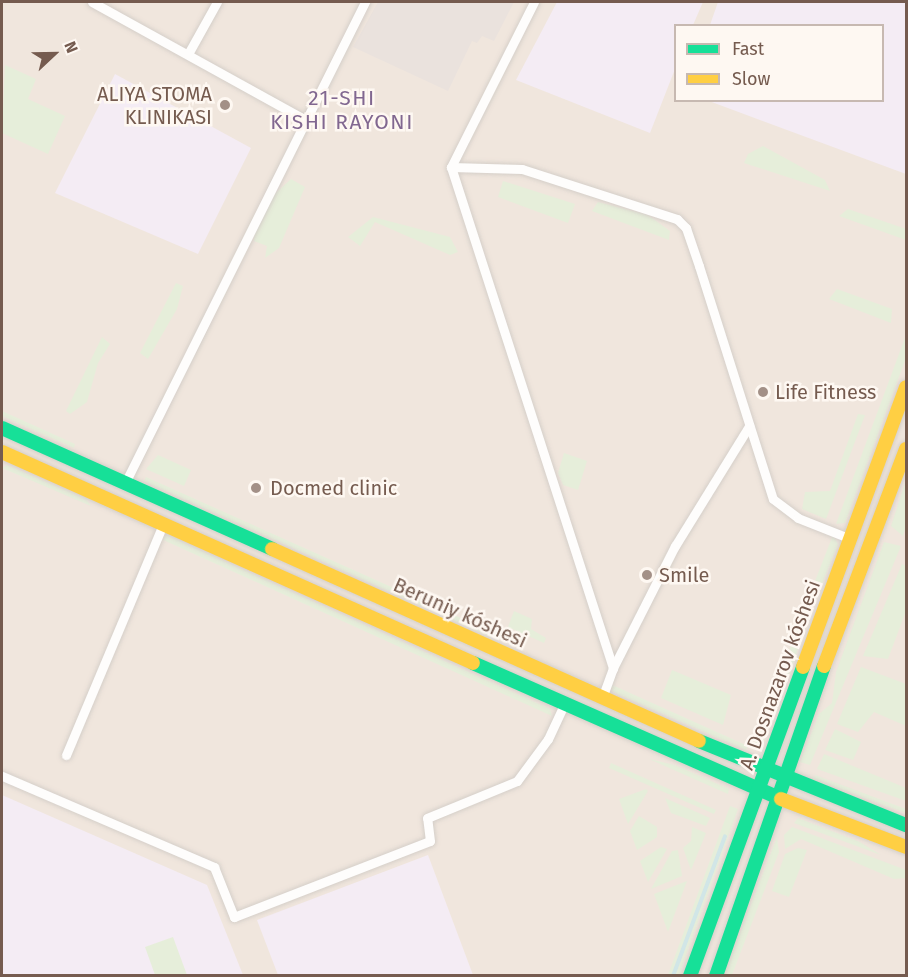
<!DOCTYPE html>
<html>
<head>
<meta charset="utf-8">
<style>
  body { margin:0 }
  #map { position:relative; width:908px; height:977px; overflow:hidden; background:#f8f3ee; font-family:"Fira Sans",sans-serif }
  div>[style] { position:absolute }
  .residential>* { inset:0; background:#f0e6dd }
  .industrial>* { inset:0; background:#eae2dd }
  .education>* { inset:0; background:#f4ecf4 }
  .green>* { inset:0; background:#e6eeda }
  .stream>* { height:4px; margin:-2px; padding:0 2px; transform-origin:2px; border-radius:2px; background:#d1e6e7 }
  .roads { filter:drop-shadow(0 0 2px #d5cfc9) drop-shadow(0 0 2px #d5cfc9) }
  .street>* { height:9px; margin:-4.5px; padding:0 4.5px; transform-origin:4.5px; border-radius:4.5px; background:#fefdfc }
  .fast>* { height:14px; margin:-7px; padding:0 7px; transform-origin:7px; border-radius:7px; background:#16e098 }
  .slow>* { height:14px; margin:-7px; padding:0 7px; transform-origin:7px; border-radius:7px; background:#ffcf43 }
  .dots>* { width:16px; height:16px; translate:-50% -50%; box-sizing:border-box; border:3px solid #fef8f2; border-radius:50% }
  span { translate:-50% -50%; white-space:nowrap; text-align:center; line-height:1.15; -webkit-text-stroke:5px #fef8f2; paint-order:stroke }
  .poi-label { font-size:20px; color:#755b4f }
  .right { translate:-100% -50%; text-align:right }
  .left { translate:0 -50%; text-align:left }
  .street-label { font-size:20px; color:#755b4f }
  .neighbourhood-label { font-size:21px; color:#816790; letter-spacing:1.5px }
  .frame { position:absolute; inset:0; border:3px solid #755b4f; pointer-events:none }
  .legend { position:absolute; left:674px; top:24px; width:210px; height:78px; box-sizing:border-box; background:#fef8f2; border:2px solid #c7b9b1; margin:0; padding:8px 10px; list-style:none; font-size:18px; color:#755b4f }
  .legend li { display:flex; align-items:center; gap:12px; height:30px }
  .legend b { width:30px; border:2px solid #c7b9b1 }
  .north { position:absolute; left:24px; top:24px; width:60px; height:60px; -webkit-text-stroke:4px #fef8f2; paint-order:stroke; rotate:68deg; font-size:16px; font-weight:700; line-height:24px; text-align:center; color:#755b4f }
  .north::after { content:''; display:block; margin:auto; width:21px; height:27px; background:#755b4f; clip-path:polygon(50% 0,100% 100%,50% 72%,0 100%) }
</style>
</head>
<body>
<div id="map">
  <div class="residential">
    <i style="clip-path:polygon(evenodd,2px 2px,906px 2px,906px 975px,2px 976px,2px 2px,676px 26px,882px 26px,882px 100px,676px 100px,676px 26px)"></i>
  </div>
  <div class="industrial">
    <i style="clip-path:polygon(378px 2px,514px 2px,494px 41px,482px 36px,477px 43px,472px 41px,448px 91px,353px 47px)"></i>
  </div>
  <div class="education">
    <i style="clip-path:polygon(557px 2px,703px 2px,693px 25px,676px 26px,675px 69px,650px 133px,516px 80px)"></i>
    <i style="clip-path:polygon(718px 2px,906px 2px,906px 174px,709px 101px,882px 100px,882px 26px,710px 25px)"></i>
    <i style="clip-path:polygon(115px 74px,251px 148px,198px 254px,55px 193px)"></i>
    <i style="clip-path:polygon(2px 795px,207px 885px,243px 975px,2px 975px)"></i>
    <i style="clip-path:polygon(428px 855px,473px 975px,278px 975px,257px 920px)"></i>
  </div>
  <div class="green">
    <i style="clip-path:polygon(5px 65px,36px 79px,28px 99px,65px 116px,48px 154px,2px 133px)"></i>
    <i style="clip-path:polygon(763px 146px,825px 180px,830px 191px,744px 163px,748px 154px)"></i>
    <i style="clip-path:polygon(291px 179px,305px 187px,279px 248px,265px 258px,267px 246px,254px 241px,255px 225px,268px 200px)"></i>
    <i style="clip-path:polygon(503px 181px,575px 204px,568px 223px,498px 197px)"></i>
    <i style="clip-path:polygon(598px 202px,648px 215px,670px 231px,669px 240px,592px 211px)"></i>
    <i style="clip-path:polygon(848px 209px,906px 229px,906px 240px,839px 216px)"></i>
    <i style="clip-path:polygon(373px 217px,450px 237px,458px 252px,450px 255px,375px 222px,360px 246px,348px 237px)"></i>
    <i style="clip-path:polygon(176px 283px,183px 286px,177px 309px,148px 359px,140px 353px)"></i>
    <i style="clip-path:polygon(837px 289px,892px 309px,891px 323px,829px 299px)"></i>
    <i style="clip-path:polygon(906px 335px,906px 358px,845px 523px,836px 524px)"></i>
    <i style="clip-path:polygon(102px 337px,110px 344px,98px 363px,87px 402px,70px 414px,66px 411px)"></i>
    <i style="clip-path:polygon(2px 411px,75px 444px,74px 448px,2px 416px)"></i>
    <i style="clip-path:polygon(858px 414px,865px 415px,826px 519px,802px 509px,805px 492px,830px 491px)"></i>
    <i style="clip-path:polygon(564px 453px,587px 461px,578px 490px,563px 485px,558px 473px)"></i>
    <i style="clip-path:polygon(158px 455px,191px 470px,184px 486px,146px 469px)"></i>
    <i style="clip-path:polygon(7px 465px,86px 499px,91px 506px,2px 468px)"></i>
    <i style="clip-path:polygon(146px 477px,512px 641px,488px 636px,144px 481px)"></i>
    <i style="clip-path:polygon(906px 480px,906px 526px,903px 536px,891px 526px)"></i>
    <i style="clip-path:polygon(167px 535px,550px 709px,552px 716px,161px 539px)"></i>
    <i style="clip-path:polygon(833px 535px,838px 544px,818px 594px,806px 604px)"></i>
    <i style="clip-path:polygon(884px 542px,901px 546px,810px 765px,800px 762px,819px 714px,832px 703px,836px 672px)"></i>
    <i style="clip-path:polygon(902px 564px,906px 566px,906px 611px,888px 659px,863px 656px)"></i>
    <i style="clip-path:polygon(514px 611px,532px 619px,531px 629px,546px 638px,544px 643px,508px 627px)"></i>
    <i style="clip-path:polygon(800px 621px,800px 644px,762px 746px,755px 743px)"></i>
    <i style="clip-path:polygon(861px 667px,906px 684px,906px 726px,874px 712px,858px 732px,837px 724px)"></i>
    <i style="clip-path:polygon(672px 670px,731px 695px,723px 725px,661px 698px)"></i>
    <i style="clip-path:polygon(610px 684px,748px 746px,746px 750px,613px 692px)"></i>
    <i style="clip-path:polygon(835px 729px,861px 742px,853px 760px,825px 750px)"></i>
    <i style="clip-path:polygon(824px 754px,906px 788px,906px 801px,817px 769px)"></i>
    <i style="clip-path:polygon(649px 759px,675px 765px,729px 789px,728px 794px)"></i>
    <i style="clip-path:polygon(611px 763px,716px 810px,714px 814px,609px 768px)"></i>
    <i style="clip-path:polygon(815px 775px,906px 809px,906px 813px,813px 779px)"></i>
    <i style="clip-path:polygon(646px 789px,648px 791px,628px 824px,619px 799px)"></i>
    <i style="clip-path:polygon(665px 798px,710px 818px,706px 826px,671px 813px)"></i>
    <i style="clip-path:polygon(730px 806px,738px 809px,679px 975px,668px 975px)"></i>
    <i style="clip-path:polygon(639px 816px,657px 827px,657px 837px,637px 850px,630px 831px)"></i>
    <i style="clip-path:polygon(798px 818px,860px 842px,881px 855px,794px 823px)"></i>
    <i style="clip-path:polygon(692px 827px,706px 833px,691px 870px,683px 848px,691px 841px)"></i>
    <i style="clip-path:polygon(792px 827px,906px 870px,906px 878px,894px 879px,801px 839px,785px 849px,784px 835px)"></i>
    <i style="clip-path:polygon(777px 837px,779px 852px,732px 975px,724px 975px)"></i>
    <i style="clip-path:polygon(661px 847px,667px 849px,648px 882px,640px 861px)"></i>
    <i style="clip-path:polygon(798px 848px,807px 850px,789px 897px,772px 891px,785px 854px)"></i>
    <i style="clip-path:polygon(678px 850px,682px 876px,651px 889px,672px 851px)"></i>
    <i style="clip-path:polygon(687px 881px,668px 932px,654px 894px)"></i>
    <i style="clip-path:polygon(173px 937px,187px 975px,155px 975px,145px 947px)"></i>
  </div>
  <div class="stream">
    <i style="left:673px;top:976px;width:149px;rotate:-69.6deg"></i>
  </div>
  <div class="roads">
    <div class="street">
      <i style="left:92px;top:2px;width:242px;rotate:28.9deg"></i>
      <i style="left:534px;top:2px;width:185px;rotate:116.7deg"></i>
      <i style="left:451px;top:167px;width:527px;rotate:72.08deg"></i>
      <i style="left:613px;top:668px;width:32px;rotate:110deg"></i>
      <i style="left:188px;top:54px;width:60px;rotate:-60.9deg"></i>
      <i style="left:451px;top:167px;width:71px;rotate:1.6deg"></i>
      <i style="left:522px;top:169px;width:163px;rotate:17.9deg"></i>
      <i style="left:677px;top:219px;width:13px;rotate:45deg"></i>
      <i style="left:686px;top:228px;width:40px;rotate:71.1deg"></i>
      <i style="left:699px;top:266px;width:244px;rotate:72.4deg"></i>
      <i style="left:773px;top:499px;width:31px;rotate:37deg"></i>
      <i style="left:798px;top:518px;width:57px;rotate:21.6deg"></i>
      <i style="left:125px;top:483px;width:538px;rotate:-63.48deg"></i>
      <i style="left:613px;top:668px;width:137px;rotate:-63.1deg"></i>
      <i style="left:675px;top:546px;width:141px;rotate:-58.3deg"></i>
      <i style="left:66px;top:755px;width:251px;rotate:-67.2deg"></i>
      <i style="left:2px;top:776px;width:231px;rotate:23.2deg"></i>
      <i style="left:214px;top:867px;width:54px;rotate:68.2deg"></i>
      <i style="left:234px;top:917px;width:210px;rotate:-21.2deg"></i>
      <i style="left:430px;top:841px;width:23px;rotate:-97deg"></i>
      <i style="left:427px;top:818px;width:97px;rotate:-22.3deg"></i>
      <i style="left:517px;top:781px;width:52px;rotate:-53.6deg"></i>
      <i style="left:548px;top:739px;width:38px;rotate:-65deg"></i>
    </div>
    <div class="fast">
      <i style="left:2px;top:428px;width:296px;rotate:24.1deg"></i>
      <i style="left:473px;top:663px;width:337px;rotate:23.8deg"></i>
      <i style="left:699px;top:741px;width:223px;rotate:22.1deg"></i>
      <i style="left:690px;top:976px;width:329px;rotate:-69.9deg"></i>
      <i style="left:716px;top:976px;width:328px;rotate:-70.8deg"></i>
    </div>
    <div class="slow">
      <i style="left:2px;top:452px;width:516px;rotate:24.13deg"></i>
      <i style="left:272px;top:549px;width:468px;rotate:24.2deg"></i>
      <i style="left:824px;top:666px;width:232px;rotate:-69.3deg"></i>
      <i style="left:803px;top:667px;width:298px;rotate:-69.8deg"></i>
      <i style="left:781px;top:799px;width:134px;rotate:21deg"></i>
    </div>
  </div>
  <div class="dots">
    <i style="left:225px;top:105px;background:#a39087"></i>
    <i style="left:763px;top:392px;background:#a39087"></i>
    <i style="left:256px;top:488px;background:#a39087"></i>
    <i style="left:647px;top:575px;background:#a39087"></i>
  </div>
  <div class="poi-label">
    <span class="right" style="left:212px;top:106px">ALIYA STOMA<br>KLINIKASI</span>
    <span class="left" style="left:775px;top:392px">Life Fitness</span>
    <span class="left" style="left:270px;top:488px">Docmed clinic</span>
    <span class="left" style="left:659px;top:575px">Smile</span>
  </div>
  <div class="street-label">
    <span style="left:460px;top:613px;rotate:24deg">Beruniy kóshesi</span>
    <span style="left:780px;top:675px;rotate:-70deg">A. Dosnazarov kóshesi</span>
  </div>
  <div class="neighbourhood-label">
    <span style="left:342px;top:110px">21-SHI<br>KISHI RAYONI</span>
  </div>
  <div class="frame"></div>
  <ul class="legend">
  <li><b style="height:8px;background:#16e098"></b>Fast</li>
  <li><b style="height:8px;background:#ffcf43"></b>Slow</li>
  </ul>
  <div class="north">N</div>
</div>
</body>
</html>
